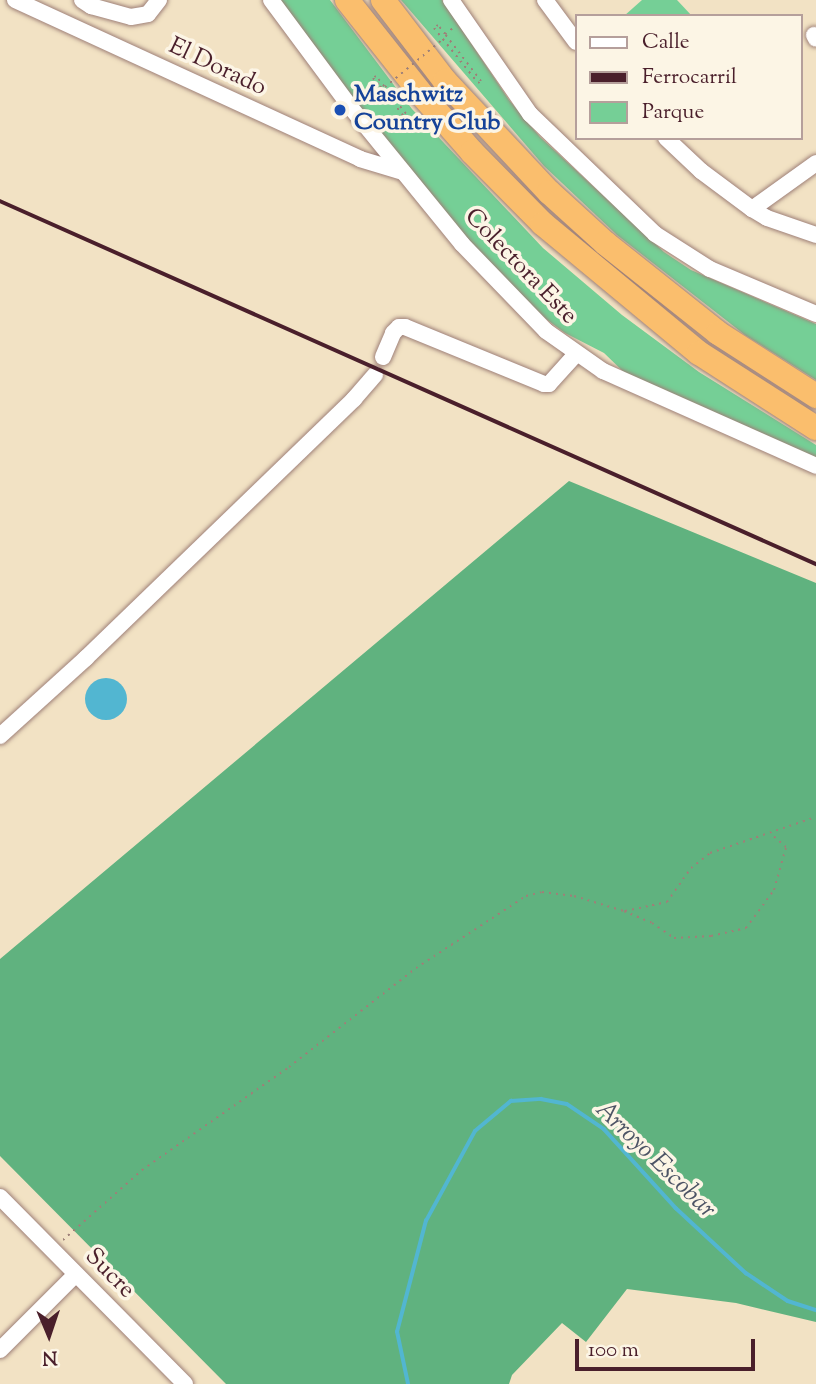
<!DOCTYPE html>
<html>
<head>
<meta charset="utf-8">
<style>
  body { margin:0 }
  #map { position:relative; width:816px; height:1384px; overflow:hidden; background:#f2e2c4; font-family:"Sorts Mill Goudy",serif }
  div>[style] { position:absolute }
  .green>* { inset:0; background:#75cf96 }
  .forest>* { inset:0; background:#60b27f }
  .water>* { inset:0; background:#52b6d1 }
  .round { border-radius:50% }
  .stream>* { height:3.5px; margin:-1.75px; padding:0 1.75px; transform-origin:1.75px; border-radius:1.75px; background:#52b6d1 }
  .path>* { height:2px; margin-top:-1px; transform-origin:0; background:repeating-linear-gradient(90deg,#9e8078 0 2px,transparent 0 7px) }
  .roads { filter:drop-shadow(0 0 2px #9e8078) drop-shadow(0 0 2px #9e8078) }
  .minor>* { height:16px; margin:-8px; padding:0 8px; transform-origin:8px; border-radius:8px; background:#fff }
  .highway>* { height:24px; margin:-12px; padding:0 12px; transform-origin:12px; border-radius:12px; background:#fabe6d }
  .rail>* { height:3.5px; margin:-1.75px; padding:0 1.75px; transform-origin:1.75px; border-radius:1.75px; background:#4a1f2b }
  .path-bridge>* { height:2px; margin-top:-1px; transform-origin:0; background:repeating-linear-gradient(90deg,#9e8078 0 2px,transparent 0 7px) }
  .dots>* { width:19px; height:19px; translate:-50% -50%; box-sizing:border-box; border:4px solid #fcf5e5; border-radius:50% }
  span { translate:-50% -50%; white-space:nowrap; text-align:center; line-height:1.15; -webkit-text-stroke:7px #fcf5e5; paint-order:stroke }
  .street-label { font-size:24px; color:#4a1f2b }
  .transit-label { font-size:24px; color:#164399; font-weight:700 }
  .left { translate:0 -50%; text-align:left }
  .water-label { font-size:26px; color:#4d5465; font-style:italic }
  .legend { position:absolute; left:575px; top:14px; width:228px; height:126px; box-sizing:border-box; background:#fcf5e5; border:2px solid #b59f9b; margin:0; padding:9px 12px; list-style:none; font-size:21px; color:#4a1f2b }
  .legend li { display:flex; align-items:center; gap:14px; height:35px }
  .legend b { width:35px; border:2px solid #b59f9b }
  .north { position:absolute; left:14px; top:1300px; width:70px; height:70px; -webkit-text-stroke:5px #fcf5e5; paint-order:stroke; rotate:178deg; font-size:19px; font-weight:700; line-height:28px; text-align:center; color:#4a1f2b }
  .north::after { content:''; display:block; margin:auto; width:24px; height:32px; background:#4a1f2b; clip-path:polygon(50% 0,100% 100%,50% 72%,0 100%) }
  .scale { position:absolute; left:575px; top:1339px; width:180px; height:32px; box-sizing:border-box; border:4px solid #4a1f2b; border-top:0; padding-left:9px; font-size:21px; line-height:24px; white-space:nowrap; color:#4a1f2b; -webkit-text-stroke:5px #fcf5e5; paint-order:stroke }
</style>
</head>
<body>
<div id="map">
  <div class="green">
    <i style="clip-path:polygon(279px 0,330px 0,412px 109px,543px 248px,622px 315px,699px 372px,816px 445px,816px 459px,633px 381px,604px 353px,565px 333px,546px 319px,478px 253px,316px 53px)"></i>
    <i style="clip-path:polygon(401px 0,442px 0,509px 100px,540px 137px,664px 252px,691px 270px,816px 324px,816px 380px,745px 335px,617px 235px,544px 166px)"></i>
    <i style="clip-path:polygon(642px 0,677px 0,692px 16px,624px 16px)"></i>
  </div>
  <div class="forest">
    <i style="clip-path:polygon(569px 481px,816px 583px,816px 1322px,736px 1303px,627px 1289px,586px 1342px,562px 1323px,512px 1375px,509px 1384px,226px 1384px,0 1156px,0 959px)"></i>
  </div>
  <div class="water">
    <i class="round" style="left:85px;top:678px;width:42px;height:42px"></i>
  </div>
  <div class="stream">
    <i style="left:408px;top:1384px;width:53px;rotate:-101.9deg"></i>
    <i style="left:397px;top:1332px;width:115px;rotate:-75.4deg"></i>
    <i style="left:426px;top:1221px;width:102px;rotate:-61.4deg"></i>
    <i style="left:475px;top:1131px;width:47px;rotate:-39.8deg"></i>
    <i style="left:511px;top:1101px;width:30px;rotate:-4deg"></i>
    <i style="left:541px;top:1099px;width:26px;rotate:11deg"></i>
    <i style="left:567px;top:1104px;width:45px;rotate:34deg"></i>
    <i style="left:604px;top:1129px;width:107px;rotate:47.7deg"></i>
    <i style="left:676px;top:1208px;width:96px;rotate:42.9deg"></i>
    <i style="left:746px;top:1273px;width:50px;rotate:33.7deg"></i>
    <i style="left:788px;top:1301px;width:29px;rotate:18deg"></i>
  </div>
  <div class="path">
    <i style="left:445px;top:34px;width:11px;rotate:-128deg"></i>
    <i style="left:438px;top:25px;width:5px;rotate:143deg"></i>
    <i style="left:434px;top:28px;width:70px;rotate:51.3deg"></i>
    <i style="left:478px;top:83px;width:4px;rotate:-34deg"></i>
    <i style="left:481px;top:81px;width:59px;rotate:-127.5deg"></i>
    <i style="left:445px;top:34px;width:10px;rotate:-37deg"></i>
    <i style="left:364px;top:99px;width:21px;rotate:-39deg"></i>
    <i style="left:380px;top:86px;width:58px;rotate:52deg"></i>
    <i style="left:416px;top:132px;width:4px;rotate:-34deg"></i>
    <i style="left:419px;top:130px;width:69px;rotate:-128.5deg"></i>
    <i style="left:376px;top:76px;width:4px;rotate:146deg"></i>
    <i style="left:373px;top:78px;width:11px;rotate:49deg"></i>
    <i style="left:625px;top:911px;width:43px;rotate:-12.1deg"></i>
    <i style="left:667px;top:902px;width:42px;rotate:-54.8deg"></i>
    <i style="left:691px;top:868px;width:24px;rotate:-38deg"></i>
    <i style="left:710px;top:853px;width:112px;rotate:-18.8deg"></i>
    <i style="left:63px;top:1240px;width:106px;rotate:-41.5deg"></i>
    <i style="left:142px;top:1170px;width:179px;rotate:-35deg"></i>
    <i style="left:289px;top:1067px;width:161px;rotate:-37.9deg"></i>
    <i style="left:416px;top:968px;width:131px;rotate:-33.2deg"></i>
    <i style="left:526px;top:896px;width:16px;rotate:-14deg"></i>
    <i style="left:542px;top:892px;width:32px;rotate:7deg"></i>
    <i style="left:574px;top:896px;width:52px;rotate:16.7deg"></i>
    <i style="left:624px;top:911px;width:30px;rotate:23deg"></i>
    <i style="left:652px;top:923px;width:27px;rotate:34deg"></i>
    <i style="left:674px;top:938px;width:37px;rotate:-3deg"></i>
    <i style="left:711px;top:936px;width:36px;rotate:-13deg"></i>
    <i style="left:746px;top:928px;width:47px;rotate:-53.6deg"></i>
    <i style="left:774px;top:890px;width:45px;rotate:-74.4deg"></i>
    <i style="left:786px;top:847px;width:21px;rotate:-139deg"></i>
  </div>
  <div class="roads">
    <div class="minor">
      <i style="left:15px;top:0;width:380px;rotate:24.7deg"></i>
      <i style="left:360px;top:159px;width:45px;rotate:16.8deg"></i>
      <i style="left:82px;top:0;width:11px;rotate:34deg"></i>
      <i style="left:91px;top:6px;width:41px;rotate:15.4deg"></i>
      <i style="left:131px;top:17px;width:17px;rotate:-10deg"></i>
      <i style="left:148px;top:14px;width:18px;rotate:-52deg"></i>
      <i style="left:271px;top:0;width:136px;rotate:53.4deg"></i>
      <i style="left:352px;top:109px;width:174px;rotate:50.8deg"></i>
      <i style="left:462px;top:244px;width:121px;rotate:46deg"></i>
      <i style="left:546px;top:331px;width:70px;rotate:35.1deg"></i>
      <i style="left:603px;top:371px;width:233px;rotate:24deg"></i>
      <i style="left:451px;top:0;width:139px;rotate:55.3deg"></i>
      <i style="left:530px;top:114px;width:173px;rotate:43.8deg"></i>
      <i style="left:655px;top:234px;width:65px;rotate:32.5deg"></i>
      <i style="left:710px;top:269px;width:115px;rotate:23deg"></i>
      <i style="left:545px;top:0;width:52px;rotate:53.6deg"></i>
      <i style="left:814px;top:35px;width:4px;rotate:63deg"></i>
      <i style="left:666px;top:138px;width:48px;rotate:43.3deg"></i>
      <i style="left:701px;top:171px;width:64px;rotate:36.7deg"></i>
      <i style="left:752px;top:209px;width:17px;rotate:31deg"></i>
      <i style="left:767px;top:218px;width:52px;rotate:19.1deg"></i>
      <i style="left:752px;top:209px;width:79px;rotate:-35.7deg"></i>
      <i style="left:383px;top:357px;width:26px;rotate:-67deg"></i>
      <i style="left:393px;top:333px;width:8px;rotate:-45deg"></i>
      <i style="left:399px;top:327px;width:6px"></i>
      <i style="left:405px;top:327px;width:150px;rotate:22.3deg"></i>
      <i style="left:544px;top:384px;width:5px"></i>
      <i style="left:549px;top:384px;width:40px;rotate:-48deg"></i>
      <i style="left:0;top:736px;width:116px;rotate:-42.2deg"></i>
      <i style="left:86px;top:658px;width:373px;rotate:-44deg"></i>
      <i style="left:354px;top:399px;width:32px;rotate:-49deg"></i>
      <i style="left:0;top:1197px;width:263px;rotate:45.3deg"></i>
      <i style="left:0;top:1350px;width:107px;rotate:-45deg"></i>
    </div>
    <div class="highway">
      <i style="left:347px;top:0;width:122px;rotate:51.6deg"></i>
      <i style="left:423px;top:96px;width:74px;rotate:48.8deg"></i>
      <i style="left:472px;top:152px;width:101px;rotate:45.4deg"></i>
      <i style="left:543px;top:224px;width:202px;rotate:39.6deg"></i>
      <i style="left:699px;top:353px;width:139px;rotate:32.7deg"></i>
      <i style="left:383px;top:0;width:102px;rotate:52.6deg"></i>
      <i style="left:445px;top:81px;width:152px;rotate:46.9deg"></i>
      <i style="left:549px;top:192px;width:76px;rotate:42.3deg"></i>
      <i style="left:605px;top:243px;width:144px;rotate:38.5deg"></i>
      <i style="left:718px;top:333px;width:117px;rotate:32.7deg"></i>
    </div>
  </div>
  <div class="rail">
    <i style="left:0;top:201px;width:893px;rotate:23.98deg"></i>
  </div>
  <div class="path-bridge">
    <i style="left:385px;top:87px;width:75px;rotate:-39.6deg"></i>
  </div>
  <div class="dots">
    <i style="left:340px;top:110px;background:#1a4fb4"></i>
  </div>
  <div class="street-label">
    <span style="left:217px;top:68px;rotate:25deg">El Dorado</span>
    <span style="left:520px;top:267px;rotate:46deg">Colectora Este</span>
    <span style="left:109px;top:1274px;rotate:45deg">Sucre</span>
  </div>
  <div class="transit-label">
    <span class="left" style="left:354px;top:110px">Maschwitz<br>Country Club</span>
  </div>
  <div class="water-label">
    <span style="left:655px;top:1160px;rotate:44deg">Arroyo Escobar</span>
  </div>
  <ul class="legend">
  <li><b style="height:9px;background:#fff"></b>Calle</li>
  <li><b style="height:9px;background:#4a1f2b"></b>Ferrocarril</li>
  <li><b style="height:19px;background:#75cf96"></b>Parque</li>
  </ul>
  <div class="north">N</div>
  <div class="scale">100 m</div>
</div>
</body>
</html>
